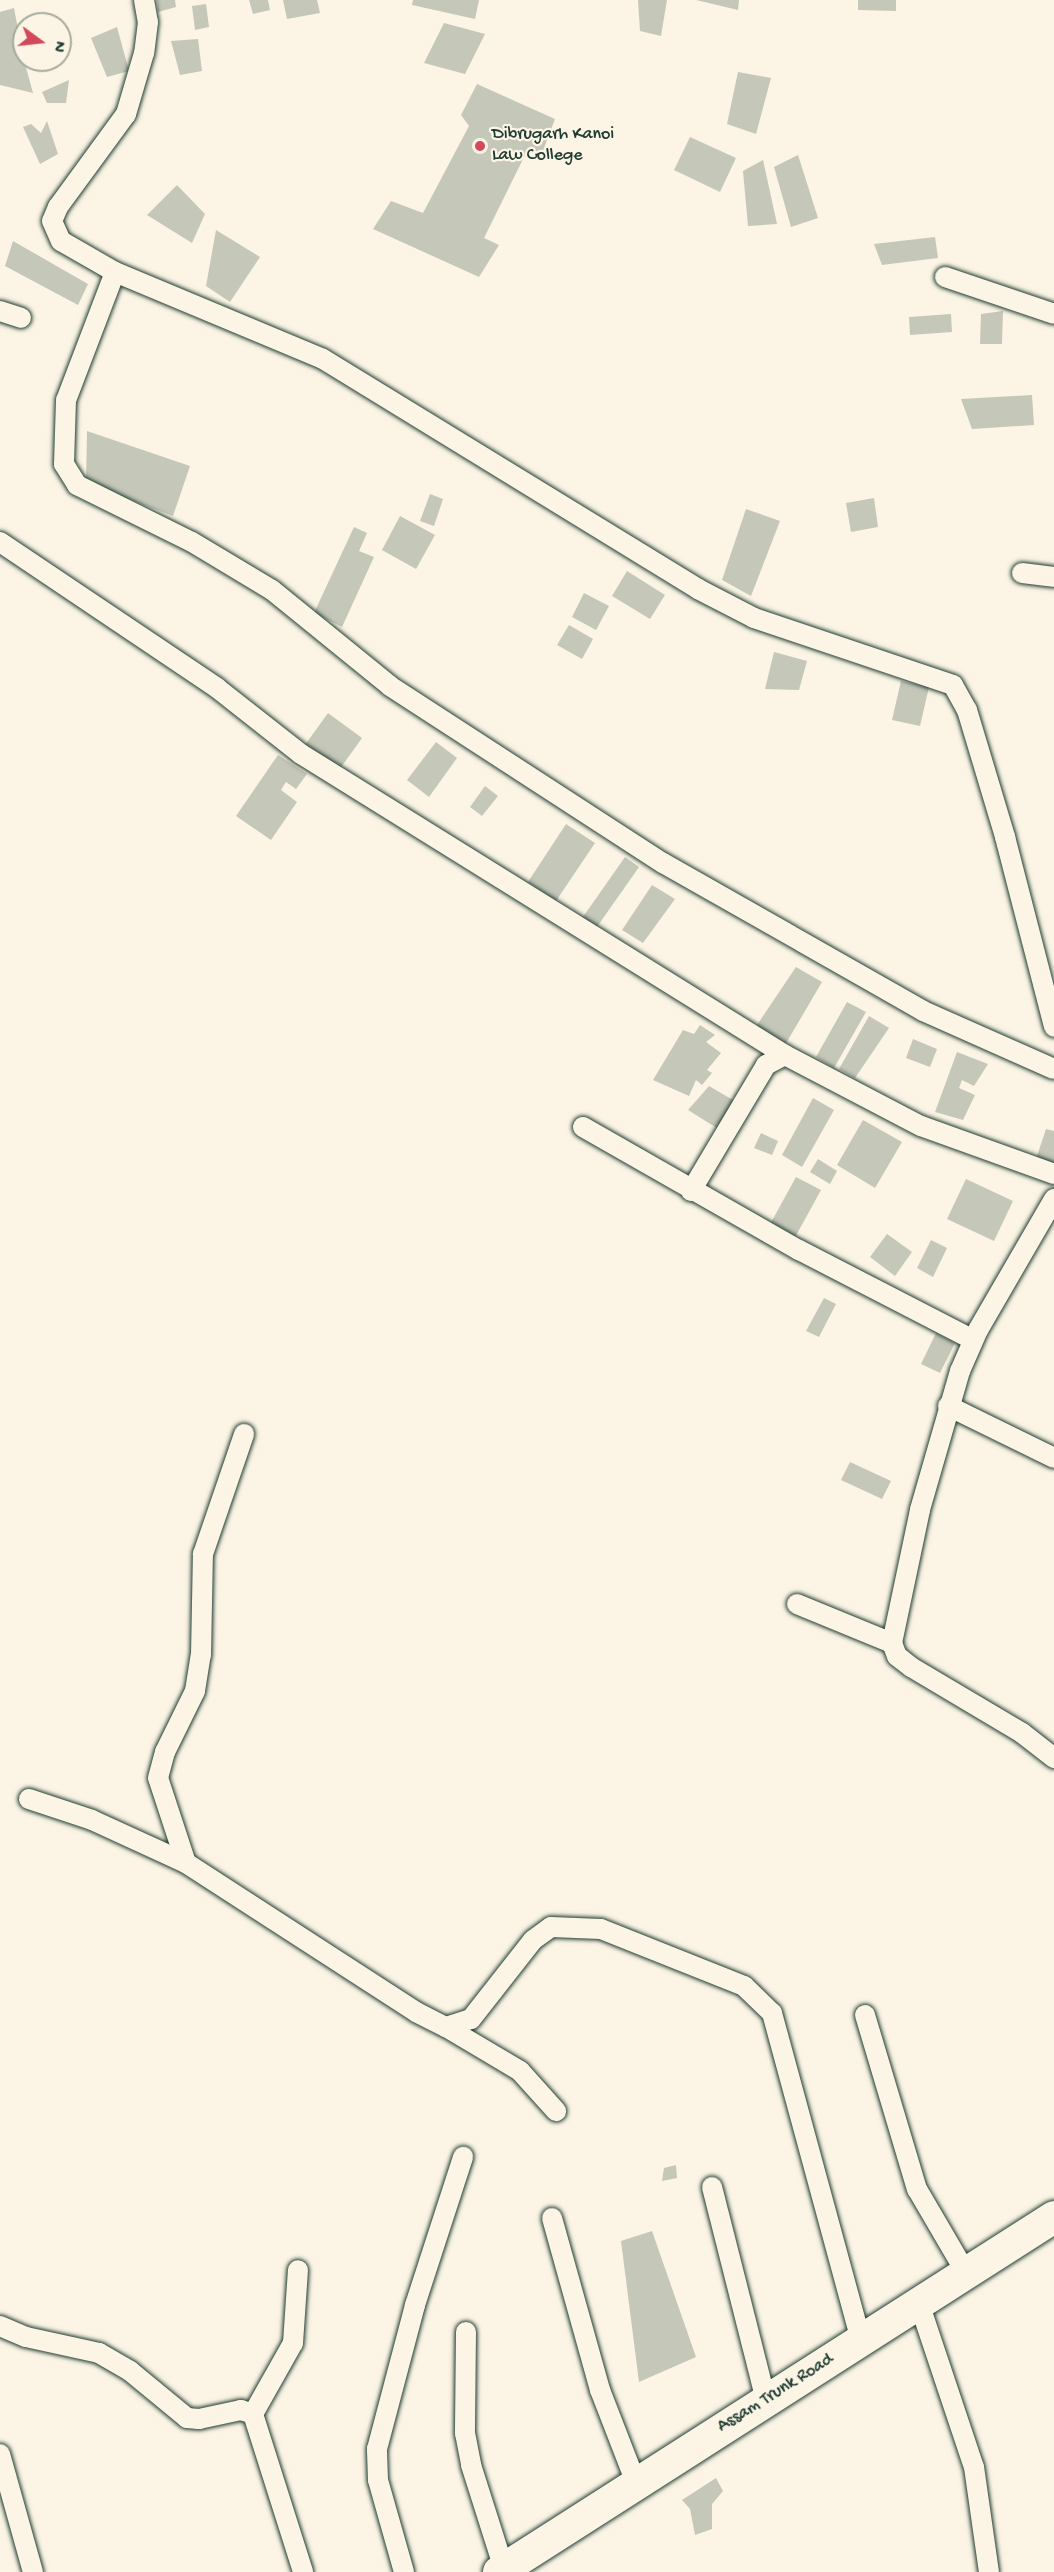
<!DOCTYPE html>
<html>
<head>
<meta charset="utf-8">
<style>
  body { margin:0 }
  #map { position:relative; width:1054px; height:2572px; overflow:hidden; background:#fcf5e5; font-family:"Gochi Hand",sans-serif }
  div>[style] { position:absolute }
  .building>* { inset:0; background:#c5c7b9 }
  .roads { filter:drop-shadow(0 0 2px #1f3d34) drop-shadow(0 0 2px #1f3d34) }
  .minor>* { height:20px; margin:-10px; padding:0 10px; transform-origin:10px; border-radius:10px; background:#fcf5e5 }
  .primary>* { height:32px; margin:-16px; padding:0 16px; transform-origin:16px; border-radius:16px; background:#fcf5e5 }
  .dots>* { width:16px; height:16px; translate:-50% -50%; box-sizing:border-box; border:3px solid #fcf5e5; border-radius:50% }
  span { translate:-50% -50%; white-space:nowrap; text-align:center; line-height:1.15; -webkit-text-stroke:4.5px #fcf5e5; paint-order:stroke }
  .poi-label { font-size:18px; color:#1f3d34 }
  .left { translate:0 -50%; text-align:left }
  .street-label { font-size:18px; color:#1f3d34 }
  .north { position:absolute; left:12px; top:12px; width:60px; height:60px; box-sizing:border-box; background:#fcf5e5; border:2px solid #a4ab9e; border-radius:50%; rotate:105deg; font-size:16px; font-weight:700; line-height:24px; text-align:center; color:#1f3d34 }
  .north::after { content:''; display:block; margin:auto; width:21px; height:27px; background:#d1495b; clip-path:polygon(50% 0,100% 100%,50% 72%,0 100%) }
</style>
</head>
<body>
<div id="map">
  <div class="building">
    <i style="clip-path:polygon(157px 0,175px 0,176px 7px,158px 12px)"></i>
    <i style="clip-path:polygon(249px 0,268px 0,270px 10px,253px 14px)"></i>
    <i style="clip-path:polygon(283px 0,317px 0,320px 13px,287px 19px)"></i>
    <i style="clip-path:polygon(413px 0,479px 0,475px 19px,412px 5px)"></i>
    <i style="clip-path:polygon(638px 0,667px 0,661px 36px,640px 31px)"></i>
    <i style="clip-path:polygon(696px 0,739px 0,738px 10px)"></i>
    <i style="clip-path:polygon(858px 0,896px 0,896px 11px,858px 10px)"></i>
    <i style="clip-path:polygon(206px 4px,209px 27px,195px 30px,192px 6px)"></i>
    <i style="clip-path:polygon(14px 8px,24px 60px,33px 93px,0 85px,0 12px)"></i>
    <i style="clip-path:polygon(444px 23px,485px 34px,465px 74px,424px 63px)"></i>
    <i style="clip-path:polygon(117px 27px,129px 71px,107px 77px,91px 38px)"></i>
    <i style="clip-path:polygon(198px 39px,202px 71px,180px 75px,171px 41px)"></i>
    <i style="clip-path:polygon(738px 72px,771px 78px,756px 134px,727px 124px)"></i>
    <i style="clip-path:polygon(69px 80px,66px 103px,47px 103px,42px 92px)"></i>
    <i style="clip-path:polygon(477px 84px,555px 119px,541px 156px,529px 147px,484px 238px,499px 245px,479px 277px,373px 229px,391px 201px,423px 213px,469px 126px,461px 115px)"></i>
    <i style="clip-path:polygon(47px 121px,58px 154px,40px 164px,23px 127px,31px 124px,41px 133px)"></i>
    <i style="clip-path:polygon(690px 137px,736px 158px,720px 192px,674px 170px)"></i>
    <i style="clip-path:polygon(798px 155px,818px 218px,791px 227px,774px 167px)"></i>
    <i style="clip-path:polygon(763px 160px,777px 224px,748px 226px,743px 171px)"></i>
    <i style="clip-path:polygon(177px 185px,205px 214px,192px 243px,147px 215px)"></i>
    <i style="clip-path:polygon(216px 230px,260px 257px,230px 302px,206px 286px)"></i>
    <i style="clip-path:polygon(935px 237px,938px 258px,882px 265px,874px 244px)"></i>
    <i style="clip-path:polygon(13px 241px,88px 284px,78px 305px,5px 266px)"></i>
    <i style="clip-path:polygon(1003px 311px,1002px 344px,980px 344px,981px 314px)"></i>
    <i style="clip-path:polygon(951px 314px,952px 332px,910px 335px,909px 317px)"></i>
    <i style="clip-path:polygon(1032px 395px,1034px 425px,972px 429px,961px 399px)"></i>
    <i style="clip-path:polygon(87px 431px,190px 466px,173px 516px,86px 483px)"></i>
    <i style="clip-path:polygon(430px 494px,443px 499px,434px 526px,420px 521px)"></i>
    <i style="clip-path:polygon(874px 498px,878px 527px,851px 532px,846px 503px)"></i>
    <i style="clip-path:polygon(746px 509px,780px 521px,751px 596px,722px 580px)"></i>
    <i style="clip-path:polygon(400px 516px,435px 535px,416px 569px,382px 550px)"></i>
    <i style="clip-path:polygon(354px 527px,367px 533px,359px 551px,374px 557px,342px 627px,314px 613px)"></i>
    <i style="clip-path:polygon(627px 571px,665px 595px,650px 619px,612px 596px)"></i>
    <i style="clip-path:polygon(584px 593px,609px 606px,596px 630px,572px 617px)"></i>
    <i style="clip-path:polygon(569px 625px,593px 639px,582px 659px,557px 645px)"></i>
    <i style="clip-path:polygon(774px 652px,807px 661px,799px 690px,765px 689px)"></i>
    <i style="clip-path:polygon(901px 681px,929px 687px,920px 726px,892px 720px)"></i>
    <i style="clip-path:polygon(328px 713px,362px 738px,339px 770px,305px 745px)"></i>
    <i style="clip-path:polygon(436px 742px,457px 758px,429px 797px,407px 780px)"></i>
    <i style="clip-path:polygon(278px 755px,307px 774px,296px 789px,286px 782px,281px 790px,297px 802px,271px 840px,236px 816px)"></i>
    <i style="clip-path:polygon(485px 786px,498px 796px,482px 816px,470px 807px)"></i>
    <i style="clip-path:polygon(566px 824px,595px 843px,556px 901px,528px 882px)"></i>
    <i style="clip-path:polygon(625px 857px,639px 867px,592px 934px,578px 924px)"></i>
    <i style="clip-path:polygon(652px 885px,675px 899px,643px 943px,622px 930px)"></i>
    <i style="clip-path:polygon(796px 967px,822px 982px,785px 1045px,755px 1028px)"></i>
    <i style="clip-path:polygon(847px 1002px,866px 1012px,834px 1068px,816px 1057px)"></i>
    <i style="clip-path:polygon(869px 1016px,889px 1028px,855px 1078px,839px 1069px)"></i>
    <i style="clip-path:polygon(700px 1025px,715px 1035px,706px 1042px,721px 1053px,707px 1070px,712px 1073px,702px 1085px,696px 1080px,689px 1096px,653px 1080px,683px 1030px,694px 1034px)"></i>
    <i style="clip-path:polygon(913px 1039px,937px 1049px,930px 1067px,906px 1058px)"></i>
    <i style="clip-path:polygon(957px 1052px,988px 1064px,974px 1086px,962px 1080px,959px 1088px,975px 1095px,963px 1120px,935px 1112px)"></i>
    <i style="clip-path:polygon(709px 1086px,738px 1103px,720px 1130px,688px 1110px)"></i>
    <i style="clip-path:polygon(813px 1098px,834px 1110px,802px 1167px,782px 1155px)"></i>
    <i style="clip-path:polygon(863px 1120px,902px 1142px,875px 1188px,837px 1165px)"></i>
    <i style="clip-path:polygon(1046px 1129px,1054px 1131px,1054px 1165px,1036px 1159px)"></i>
    <i style="clip-path:polygon(761px 1133px,778px 1141px,772px 1155px,754px 1148px)"></i>
    <i style="clip-path:polygon(818px 1159px,837px 1171px,830px 1184px,810px 1172px)"></i>
    <i style="clip-path:polygon(796px 1177px,821px 1190px,793px 1241px,768px 1228px)"></i>
    <i style="clip-path:polygon(966px 1179px,1013px 1201px,994px 1241px,947px 1219px)"></i>
    <i style="clip-path:polygon(887px 1234px,912px 1252px,895px 1276px,870px 1257px)"></i>
    <i style="clip-path:polygon(931px 1240px,947px 1248px,933px 1277px,917px 1268px)"></i>
    <i style="clip-path:polygon(824px 1298px,836px 1304px,819px 1337px,806px 1331px)"></i>
    <i style="clip-path:polygon(936px 1333px,955px 1343px,940px 1373px,921px 1364px)"></i>
    <i style="clip-path:polygon(850px 1462px,891px 1481px,882px 1499px,841px 1480px)"></i>
    <i style="clip-path:polygon(676px 2165px,677px 2178px,662px 2181px,664px 2168px)"></i>
    <i style="clip-path:polygon(652px 2231px,696px 2357px,639px 2382px,621px 2241px)"></i>
    <i style="clip-path:polygon(716px 2478px,723px 2491px,712px 2504px,712px 2529px,695px 2535px,690px 2509px,682px 2500px)"></i>
  </div>
  <div class="roads">
    <div class="minor">
      <i style="left:144px;top:0;width:22px;rotate:80deg"></i>
      <i style="left:148px;top:22px;width:31px;rotate:97deg"></i>
      <i style="left:144px;top:53px;width:64px;rotate:106.4deg"></i>
      <i style="left:126px;top:114px;width:115px;rotate:126.2deg"></i>
      <i style="left:58px;top:207px;width:15px;rotate:113deg"></i>
      <i style="left:52px;top:221px;width:22px;rotate:66deg"></i>
      <i style="left:61px;top:241px;width:62px;rotate:29.9deg"></i>
      <i style="left:115px;top:272px;width:225px;rotate:22.7deg"></i>
      <i style="left:323px;top:359px;width:440px;rotate:31.5deg"></i>
      <i style="left:698px;top:589px;width:63px;rotate:27.4deg"></i>
      <i style="left:754px;top:618px;width:210px;rotate:18.6deg"></i>
      <i style="left:953px;top:685px;width:29px;rotate:61deg"></i>
      <i style="left:967px;top:710px;width:133px;rotate:73.3deg"></i>
      <i style="left:1005px;top:837px;width:196px;rotate:75.5deg"></i>
      <i style="left:115px;top:272px;width:137px;rotate:110.9deg"></i>
      <i style="left:66px;top:400px;width:64px;rotate:91.8deg"></i>
      <i style="left:64px;top:464px;width:25px;rotate:58deg"></i>
      <i style="left:77px;top:485px;width:128px;rotate:26.4deg"></i>
      <i style="left:192px;top:542px;width:93px;rotate:31deg"></i>
      <i style="left:272px;top:590px;width:152px;rotate:39.1deg"></i>
      <i style="left:390px;top:686px;width:325px;rotate:33deg"></i>
      <i style="left:663px;top:863px;width:299px;rotate:29.6deg"></i>
      <i style="left:923px;top:1011px;width:143px;rotate:23.9deg"></i>
      <i style="left:945px;top:277px;width:115px;rotate:18.7deg"></i>
      <i style="left:0;top:311px;width:22px;rotate:18deg"></i>
      <i style="left:0;top:542px;width:262px;rotate:33.9deg"></i>
      <i style="left:217px;top:688px;width:107px;rotate:38.2deg"></i>
      <i style="left:301px;top:754px;width:570px;rotate:31.88deg"></i>
      <i style="left:1022px;top:573px;width:32px;rotate:7deg"></i>
      <i style="left:583px;top:1127px;width:249px;rotate:29.7deg"></i>
      <i style="left:799px;top:1250px;width:196px;rotate:27.3deg"></i>
      <i style="left:691px;top:1191px;width:147px;rotate:-59.2deg"></i>
      <i style="left:766px;top:1065px;width:21px;rotate:-28deg"></i>
      <i style="left:785px;top:1055px;width:153px;rotate:27.6deg"></i>
      <i style="left:921px;top:1126px;width:141px;rotate:19.8deg"></i>
      <i style="left:1054px;top:1199px;width:151px;rotate:120.1deg"></i>
      <i style="left:978px;top:1330px;width:45px;rotate:113.7deg"></i>
      <i style="left:960px;top:1371px;width:145px;rotate:106.1deg"></i>
      <i style="left:920px;top:1510px;width:136px;rotate:101.9deg"></i>
      <i style="left:892px;top:1643px;width:14px;rotate:69deg"></i>
      <i style="left:897px;top:1656px;width:18px;rotate:38deg"></i>
      <i style="left:911px;top:1667px;width:129px;rotate:30.7deg"></i>
      <i style="left:1022px;top:1733px;width:41px;rotate:38deg"></i>
      <i style="left:948px;top:1406px;width:118px;rotate:26.1deg"></i>
      <i style="left:797px;top:1604px;width:103px;rotate:22.3deg"></i>
      <i style="left:29px;top:1799px;width:66px;rotate:18.4deg"></i>
      <i style="left:92px;top:1820px;width:103px;rotate:24.6deg"></i>
      <i style="left:186px;top:1863px;width:274px;rotate:32.9deg"></i>
      <i style="left:416px;top:2012px;width:34px;rotate:27deg"></i>
      <i style="left:446px;top:2027px;width:26px;rotate:-18deg"></i>
      <i style="left:471px;top:2019px;width:100px;rotate:-51.9deg"></i>
      <i style="left:533px;top:1940px;width:22px;rotate:-36deg"></i>
      <i style="left:551px;top:1927px;width:50px;rotate:2.3deg"></i>
      <i style="left:601px;top:1929px;width:154px;rotate:21.7deg"></i>
      <i style="left:744px;top:1986px;width:39px;rotate:44deg"></i>
      <i style="left:772px;top:2013px;width:339px;rotate:74.8deg"></i>
      <i style="left:186px;top:1863px;width:89px;rotate:-108.2deg"></i>
      <i style="left:158px;top:1778px;width:27px;rotate:-75deg"></i>
      <i style="left:165px;top:1752px;width:68px;rotate:-63.8deg"></i>
      <i style="left:195px;top:1691px;width:36px;rotate:-81deg"></i>
      <i style="left:201px;top:1655px;width:101px;rotate:-88.9deg"></i>
      <i style="left:203px;top:1554px;width:127px;rotate:-71.1deg"></i>
      <i style="left:865px;top:2015px;width:182px;rotate:73.4deg"></i>
      <i style="left:917px;top:2189px;width:97px;rotate:59.7deg"></i>
      <i style="left:446px;top:2027px;width:86px;rotate:30.7deg"></i>
      <i style="left:520px;top:2071px;width:54px;rotate:48deg"></i>
      <i style="left:712px;top:2187px;width:220px;rotate:75.8deg"></i>
      <i style="left:552px;top:2218px;width:179px;rotate:74.4deg"></i>
      <i style="left:600px;top:2390px;width:100px;rotate:68.8deg"></i>
      <i style="left:919px;top:2303px;width:173px;rotate:71.5deg"></i>
      <i style="left:974px;top:2467px;width:106px;rotate:81.9deg"></i>
      <i style="left:0;top:2326px;width:28px;rotate:23deg"></i>
      <i style="left:26px;top:2337px;width:75px;rotate:12.4deg"></i>
      <i style="left:99px;top:2353px;width:36px;rotate:30deg"></i>
      <i style="left:130px;top:2371px;width:74px;rotate:39.5deg"></i>
      <i style="left:187px;top:2418px;width:12px;rotate:5deg"></i>
      <i style="left:199px;top:2419px;width:43px;rotate:-12.1deg"></i>
      <i style="left:241px;top:2410px;width:13px;rotate:18deg"></i>
      <i style="left:253px;top:2414px;width:166px;rotate:72.4deg"></i>
      <i style="left:466px;top:2332px;width:101px;rotate:90.6deg"></i>
      <i style="left:465px;top:2433px;width:33px;rotate:79deg"></i>
      <i style="left:471px;top:2465px;width:112px;rotate:72.4deg"></i>
      <i style="left:253px;top:2414px;width:81px;rotate:-60.6deg"></i>
      <i style="left:293px;top:2343px;width:73px;rotate:-86.1deg"></i>
      <i style="left:0;top:2454px;width:123px;rotate:74.4deg"></i>
      <i style="left:404px;top:2572px;width:96px;rotate:-105.8deg"></i>
      <i style="left:378px;top:2480px;width:31px;rotate:-92deg"></i>
      <i style="left:377px;top:2449px;width:149px;rotate:-75.2deg"></i>
      <i style="left:415px;top:2305px;width:156px;rotate:-72deg"></i>
    </div>
    <div class="primary">
      <i style="left:499px;top:2572px;width:659px;rotate:-32.6deg"></i>
    </div>
  </div>
  <div class="dots">
    <i style="left:480px;top:146px;background:#d1495b"></i>
  </div>
  <div class="poi-label">
    <span class="left" style="left:492px;top:146px">Dibrugarh Kanoi<br>Law College</span>
  </div>
  <div class="street-label">
    <span style="left:776px;top:2394px;rotate:-32deg">Assam Trunk Road</span>
  </div>
  <div class="north">N</div>
</div>
</body>
</html>
